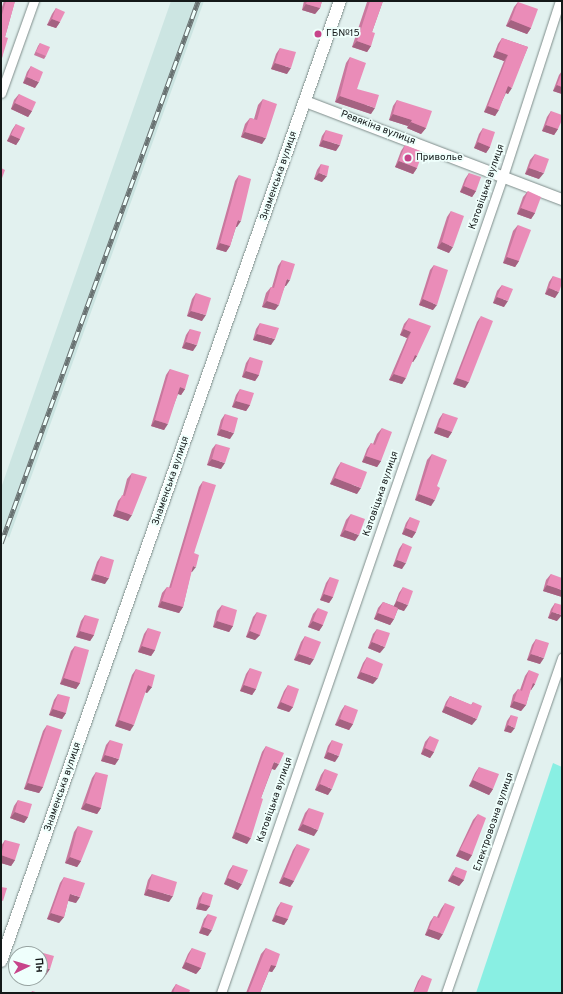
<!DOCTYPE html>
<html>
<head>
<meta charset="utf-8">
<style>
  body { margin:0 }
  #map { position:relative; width:563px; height:994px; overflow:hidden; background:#e2f1ef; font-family:Overpass,sans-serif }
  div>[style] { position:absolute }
  .built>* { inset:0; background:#cce5e2 }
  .green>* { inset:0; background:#89efe3 }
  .roads { filter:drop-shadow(0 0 1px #7e8c8a) drop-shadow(0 0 1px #7e8c8a) }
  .minor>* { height:9px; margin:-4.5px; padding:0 4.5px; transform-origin:4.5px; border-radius:4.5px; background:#fff }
  .tertiary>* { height:11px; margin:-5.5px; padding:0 5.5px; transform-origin:5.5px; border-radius:5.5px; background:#fff }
  .secondary>* { height:12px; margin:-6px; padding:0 6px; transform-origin:6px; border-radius:6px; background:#fff }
  .rail>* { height:4.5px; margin-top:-2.25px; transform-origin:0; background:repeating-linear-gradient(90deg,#effffc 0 9px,#697272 0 18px); box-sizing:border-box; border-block:1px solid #697272 }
  .wall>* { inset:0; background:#c9789e }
  .shaded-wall>* { inset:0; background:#a46281 }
  .building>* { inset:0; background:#ea8cb8 }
  .dots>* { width:11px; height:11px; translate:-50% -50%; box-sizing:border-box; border:2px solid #effffc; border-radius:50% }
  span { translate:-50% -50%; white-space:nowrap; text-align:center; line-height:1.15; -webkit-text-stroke:3.5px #effffc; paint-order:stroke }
  .poi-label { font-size:10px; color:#141919 }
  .left { translate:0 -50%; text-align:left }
  .street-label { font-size:10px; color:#141919 }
  .frame { position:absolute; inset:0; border:2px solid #141919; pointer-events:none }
  .north { position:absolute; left:8px; top:946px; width:40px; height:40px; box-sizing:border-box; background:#effffc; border:1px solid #97a3a1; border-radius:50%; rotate:85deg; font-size:11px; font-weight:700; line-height:16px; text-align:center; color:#141919 }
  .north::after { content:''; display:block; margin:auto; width:14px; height:18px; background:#c7448a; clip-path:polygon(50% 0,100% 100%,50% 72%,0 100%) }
</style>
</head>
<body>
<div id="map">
  <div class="built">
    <i style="clip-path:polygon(171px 1px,204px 1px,9px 538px,1px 527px,1px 488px)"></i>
  </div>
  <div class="green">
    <i style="clip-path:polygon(553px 763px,562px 767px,562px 993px,476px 993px)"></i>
  </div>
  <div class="roads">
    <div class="minor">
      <i style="left:1px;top:93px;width:98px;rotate:-70.3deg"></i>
      <i style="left:221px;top:993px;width:864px;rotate:-70.96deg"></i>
      <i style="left:503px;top:176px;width:184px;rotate:-72deg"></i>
      <i style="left:446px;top:993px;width:355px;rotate:-70.9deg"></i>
    </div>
    <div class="tertiary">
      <i style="left:305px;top:101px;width:275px;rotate:20.9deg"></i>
    </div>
    <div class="secondary">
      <i style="left:1px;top:961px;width:1018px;rotate:-70.55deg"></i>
    </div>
  </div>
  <div class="rail">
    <i style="left:1px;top:543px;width:577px;rotate:-70.03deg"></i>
  </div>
  <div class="wall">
    <i style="clip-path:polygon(4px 1px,15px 1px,5px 37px,2px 58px,1px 60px,1px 10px)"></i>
    <i style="clip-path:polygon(304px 1px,322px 1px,320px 8px,315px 14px,302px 10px)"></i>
    <i style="clip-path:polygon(365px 1px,383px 1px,372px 32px,371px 46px,367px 52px,352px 47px,367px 2px)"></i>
    <i style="clip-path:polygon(518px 2px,531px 28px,527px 34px,506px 26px,514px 7px)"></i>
    <i style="clip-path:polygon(56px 8px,60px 22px,56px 28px,47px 25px,52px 14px)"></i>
    <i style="clip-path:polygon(502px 38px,528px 47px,508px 94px,506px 93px,495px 116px,484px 112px,504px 61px,493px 57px,498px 44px)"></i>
    <i style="clip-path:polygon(40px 43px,46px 56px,44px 59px,34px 55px,38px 46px)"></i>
    <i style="clip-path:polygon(280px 48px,287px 74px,271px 69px,276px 54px)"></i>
    <i style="clip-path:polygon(350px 57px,357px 89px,371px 114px,335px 102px,346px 63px)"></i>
    <i style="clip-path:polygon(31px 66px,35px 88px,23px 83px,27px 72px)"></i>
    <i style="clip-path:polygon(562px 71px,562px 94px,553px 91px,559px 75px)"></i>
    <i style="clip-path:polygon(19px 94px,32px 111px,28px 117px,11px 109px,14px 100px)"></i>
    <i style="clip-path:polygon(263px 99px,262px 144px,241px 137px,245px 124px,250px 118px,254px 119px,258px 105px)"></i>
    <i style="clip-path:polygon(397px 100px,426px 128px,421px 134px,407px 128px,408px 126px,389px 120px,393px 106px)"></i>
    <i style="clip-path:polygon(551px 111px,558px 129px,554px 135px,542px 131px,547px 117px)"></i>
    <i style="clip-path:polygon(16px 124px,20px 139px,16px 145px,7px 141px,12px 130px)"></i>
    <i style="clip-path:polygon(483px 128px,490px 147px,486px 153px,474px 148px,479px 134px)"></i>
    <i style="clip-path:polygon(326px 130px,336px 151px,319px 146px,322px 136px)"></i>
    <i style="clip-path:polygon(405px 145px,417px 168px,413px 174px,395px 167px,401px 151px)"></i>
    <i style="clip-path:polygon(535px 154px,539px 179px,525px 174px,530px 160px)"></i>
    <i style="clip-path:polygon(321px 164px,322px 182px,314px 179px,317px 170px)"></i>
    <i style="clip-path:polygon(469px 173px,476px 191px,472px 197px,460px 192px,465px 179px)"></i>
    <i style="clip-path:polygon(239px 175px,237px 227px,236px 227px,230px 246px,226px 252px,216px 249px,235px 181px)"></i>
    <i style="clip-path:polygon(528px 191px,535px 213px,531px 219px,517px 214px,523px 197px)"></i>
    <i style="clip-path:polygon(451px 211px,449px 253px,437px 248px,447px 217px)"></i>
    <i style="clip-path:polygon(518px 225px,519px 261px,515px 267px,503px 263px,513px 231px)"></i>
    <i style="clip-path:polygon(282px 260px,286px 286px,285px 286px,275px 310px,262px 307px,266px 293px,271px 287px,272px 287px,278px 266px)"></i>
    <i style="clip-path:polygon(434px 265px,433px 310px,419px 305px,430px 270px)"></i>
    <i style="clip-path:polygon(553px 276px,555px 298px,545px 294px,549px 282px)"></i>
    <i style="clip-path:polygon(502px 285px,504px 307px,493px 303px,497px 291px)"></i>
    <i style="clip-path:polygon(196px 293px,202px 321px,187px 316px,192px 299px)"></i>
    <i style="clip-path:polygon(481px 316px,465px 388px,453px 384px,477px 322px)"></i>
    <i style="clip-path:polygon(409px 318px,417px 356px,413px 362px,412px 361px,402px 384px,389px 380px,407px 338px,400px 335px,404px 324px)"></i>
    <i style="clip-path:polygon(260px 323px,271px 345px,253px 340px,256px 329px)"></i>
    <i style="clip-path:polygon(190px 329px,193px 351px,182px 348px,186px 335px)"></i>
    <i style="clip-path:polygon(250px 357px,259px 375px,255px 381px,242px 377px,246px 363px)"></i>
    <i style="clip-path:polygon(170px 369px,185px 389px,181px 395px,178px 394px,164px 430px,151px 426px,166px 375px)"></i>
    <i style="clip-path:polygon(240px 389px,250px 405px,246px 411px,232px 407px,236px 395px)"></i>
    <i style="clip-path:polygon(443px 413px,452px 432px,448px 438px,434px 433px,439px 419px)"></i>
    <i style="clip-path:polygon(225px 414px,230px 439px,217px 435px,221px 420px)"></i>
    <i style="clip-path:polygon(382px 428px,381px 461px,377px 467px,362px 462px,367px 449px,371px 443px,373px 444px,377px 434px)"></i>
    <i style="clip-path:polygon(216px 444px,221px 469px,207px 465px,212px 449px)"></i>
    <i style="clip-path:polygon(432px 454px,437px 486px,431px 506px,415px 500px,427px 460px)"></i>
    <i style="clip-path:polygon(341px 462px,357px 494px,330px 484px,337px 468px)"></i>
    <i style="clip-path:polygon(132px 473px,128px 521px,113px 516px,118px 501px,123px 495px,127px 479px)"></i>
    <i style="clip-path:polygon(203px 481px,194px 553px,192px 572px,191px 572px,183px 607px,179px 613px,158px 607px,162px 593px,167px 587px,169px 588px,199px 487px)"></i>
    <i style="clip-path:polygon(351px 514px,355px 541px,340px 536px,346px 520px)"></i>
    <i style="clip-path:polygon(410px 517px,416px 532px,412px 538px,402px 534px,406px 523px)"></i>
    <i style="clip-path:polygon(403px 543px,402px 569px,393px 566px,399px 549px)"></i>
    <i style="clip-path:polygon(101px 556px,105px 584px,91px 580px,97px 562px)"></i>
    <i style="clip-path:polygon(551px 574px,562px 597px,543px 591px,546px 580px)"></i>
    <i style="clip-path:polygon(330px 577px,333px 597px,329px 603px,320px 600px,326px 583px)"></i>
    <i style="clip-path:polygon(403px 587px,404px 611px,398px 609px,394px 619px,390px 625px,374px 619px,378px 608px,383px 602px,394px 606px,399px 593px)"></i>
    <i style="clip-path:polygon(555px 603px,557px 621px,548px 618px,551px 609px)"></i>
    <i style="clip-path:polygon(222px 605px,233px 626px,229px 632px,213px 627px,217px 611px)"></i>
    <i style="clip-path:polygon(318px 608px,323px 625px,319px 631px,308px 627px,313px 614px)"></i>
    <i style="clip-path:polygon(257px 612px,260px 635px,255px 640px,246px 637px,253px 617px)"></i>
    <i style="clip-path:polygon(85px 615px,94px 635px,90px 641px,76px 637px,81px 621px)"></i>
    <i style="clip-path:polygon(148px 628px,155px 650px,151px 656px,138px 652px,144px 634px)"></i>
    <i style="clip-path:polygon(377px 629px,380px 653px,368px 648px,373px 634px)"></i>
    <i style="clip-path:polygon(305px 636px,310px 665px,294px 660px,301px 642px)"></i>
    <i style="clip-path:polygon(536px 639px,540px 664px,527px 660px,532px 645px)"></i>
    <i style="clip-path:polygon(75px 646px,80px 683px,76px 689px,60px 684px,71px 651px)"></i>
    <i style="clip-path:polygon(367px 657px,373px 684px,357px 678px,363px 663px)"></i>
    <i style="clip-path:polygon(250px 668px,256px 689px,252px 695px,240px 691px,246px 674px)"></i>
    <i style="clip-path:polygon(136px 669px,152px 687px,147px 693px,145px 692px,130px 731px,115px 726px,132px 675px)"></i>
    <i style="clip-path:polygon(529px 670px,535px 684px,531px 690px,530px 690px,526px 705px,521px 711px,510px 707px,513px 695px,518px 689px,520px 690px,525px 676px)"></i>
    <i style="clip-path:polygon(288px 685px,293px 707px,289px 712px,277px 708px,284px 691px)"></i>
    <i style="clip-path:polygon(58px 694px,66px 713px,62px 719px,49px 715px,54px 700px)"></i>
    <i style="clip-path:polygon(450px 696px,471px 705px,473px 702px,472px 725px,442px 712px,446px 702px)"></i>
    <i style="clip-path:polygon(345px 705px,353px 724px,349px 730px,335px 725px,341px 711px)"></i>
    <i style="clip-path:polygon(511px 715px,511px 733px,504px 731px,507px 721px)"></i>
    <i style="clip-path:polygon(47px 725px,43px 787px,39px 793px,24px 789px,43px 731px)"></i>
    <i style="clip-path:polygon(430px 736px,434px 752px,430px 758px,421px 754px,425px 742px)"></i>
    <i style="clip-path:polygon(110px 740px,115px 765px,101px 761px,106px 745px)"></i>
    <i style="clip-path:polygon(332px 740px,335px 762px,324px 758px,328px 746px)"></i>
    <i style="clip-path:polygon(266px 746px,275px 770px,272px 769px,261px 798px,247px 844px,232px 838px,262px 752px)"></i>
    <i style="clip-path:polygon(479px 767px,493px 789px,489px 795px,469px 786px,475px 773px)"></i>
    <i style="clip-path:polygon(325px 769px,328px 795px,315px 790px,321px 775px)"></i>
    <i style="clip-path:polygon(96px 772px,101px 808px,97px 814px,81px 809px,92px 778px)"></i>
    <i style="clip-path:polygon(18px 800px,28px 817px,24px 823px,10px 818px,14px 806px)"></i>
    <i style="clip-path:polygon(309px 808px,314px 836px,298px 830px,305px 813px)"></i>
    <i style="clip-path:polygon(478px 814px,472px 855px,468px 861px,456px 856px,473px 820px)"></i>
    <i style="clip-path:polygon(78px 826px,81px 861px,77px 867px,65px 863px,74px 832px)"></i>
    <i style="clip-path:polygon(5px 840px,15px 860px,11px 866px,1px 863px,1px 846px)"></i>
    <i style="clip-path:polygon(297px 844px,294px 881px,290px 887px,279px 883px,293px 850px)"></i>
    <i style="clip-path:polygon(233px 865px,238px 890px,224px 884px,229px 871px)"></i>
    <i style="clip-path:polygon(456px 867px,464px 880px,459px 886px,448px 881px,452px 873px)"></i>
    <i style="clip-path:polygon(152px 874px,169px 902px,144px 895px,148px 880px)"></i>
    <i style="clip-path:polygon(64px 877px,76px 903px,68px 901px,64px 917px,59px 923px,47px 919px,60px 883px)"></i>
    <i style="clip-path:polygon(203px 892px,210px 906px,206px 911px,196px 909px,199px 898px)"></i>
    <i style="clip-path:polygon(281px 902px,288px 919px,284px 925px,272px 921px,277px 908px)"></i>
    <i style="clip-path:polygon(445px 903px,439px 940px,425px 935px,430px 922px,434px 916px,437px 917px,441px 909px)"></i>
    <i style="clip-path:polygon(208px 914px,208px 936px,199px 933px,204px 919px)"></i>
    <i style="clip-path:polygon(192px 948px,201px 968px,196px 974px,182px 968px,188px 954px)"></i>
    <i style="clip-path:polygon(266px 948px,276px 966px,272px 972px,269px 971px,260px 993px,246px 993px,261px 954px)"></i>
    <i style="clip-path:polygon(422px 975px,427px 993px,413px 993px,418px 981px)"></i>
    <i style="clip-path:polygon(176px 984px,189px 993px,171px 993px,172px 990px)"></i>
  </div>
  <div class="shaded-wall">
    <i style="clip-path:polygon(306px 4px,320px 8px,315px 14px,302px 10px)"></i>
    <i style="clip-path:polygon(52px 19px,60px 22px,56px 28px,47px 25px)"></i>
    <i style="clip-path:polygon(511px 20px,531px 28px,527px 34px,506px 26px)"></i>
    <i style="clip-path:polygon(357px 41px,371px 46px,367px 52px,352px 47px)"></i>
    <i style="clip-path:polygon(497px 51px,508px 55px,504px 61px,493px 57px)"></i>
    <i style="clip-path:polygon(275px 63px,291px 68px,287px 74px,271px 69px)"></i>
    <i style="clip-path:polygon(27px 77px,39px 82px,35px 88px,23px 83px)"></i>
    <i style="clip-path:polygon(557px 85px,562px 87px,562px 94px,553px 91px)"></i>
    <i style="clip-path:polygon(508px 86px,512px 88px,508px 94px,504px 92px)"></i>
    <i style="clip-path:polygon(340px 96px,375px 108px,371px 114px,335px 102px)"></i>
    <i style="clip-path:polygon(15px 103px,32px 111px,28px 117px,11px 109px)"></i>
    <i style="clip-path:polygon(488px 106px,499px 110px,495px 116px,484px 112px)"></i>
    <i style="clip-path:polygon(393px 114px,412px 120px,408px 126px,389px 120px)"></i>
    <i style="clip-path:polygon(411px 122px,426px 128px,421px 134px,407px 128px)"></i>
    <i style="clip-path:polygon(546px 125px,558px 129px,554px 135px,542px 131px)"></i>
    <i style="clip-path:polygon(245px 132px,266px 138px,262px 144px,241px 137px)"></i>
    <i style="clip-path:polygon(11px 135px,20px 139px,16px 145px,7px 141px)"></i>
    <i style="clip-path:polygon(323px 140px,340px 145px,336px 151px,319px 146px)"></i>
    <i style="clip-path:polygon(478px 142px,490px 147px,486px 153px,474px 148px)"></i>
    <i style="clip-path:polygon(399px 161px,417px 168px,413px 174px,395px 167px)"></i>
    <i style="clip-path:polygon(529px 168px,544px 173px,539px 179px,525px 174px)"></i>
    <i style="clip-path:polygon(319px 173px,327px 176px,322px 182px,314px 179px)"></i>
    <i style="clip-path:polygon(464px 186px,476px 191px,472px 197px,460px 192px)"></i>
    <i style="clip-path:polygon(521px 208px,535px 213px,531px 219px,517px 214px)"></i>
    <i style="clip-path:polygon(238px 220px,241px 221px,237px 227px,234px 226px)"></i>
    <i style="clip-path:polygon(442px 242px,453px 247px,449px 253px,437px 248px)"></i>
    <i style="clip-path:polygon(220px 243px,230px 246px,226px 252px,216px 249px)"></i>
    <i style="clip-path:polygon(507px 257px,519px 261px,515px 267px,503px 263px)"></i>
    <i style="clip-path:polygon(287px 279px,290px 280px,286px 286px,282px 285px)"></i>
    <i style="clip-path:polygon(549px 288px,559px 292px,555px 298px,545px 294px)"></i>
    <i style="clip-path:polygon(497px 297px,508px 301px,504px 307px,493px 303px)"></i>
    <i style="clip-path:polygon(423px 299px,437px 305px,433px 310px,419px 305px)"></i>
    <i style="clip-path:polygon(267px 301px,279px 305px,275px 310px,262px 307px)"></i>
    <i style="clip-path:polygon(191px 311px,206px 315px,202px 321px,187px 316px)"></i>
    <i style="clip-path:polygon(404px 329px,411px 332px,407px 338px,400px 335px)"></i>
    <i style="clip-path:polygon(257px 334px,275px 339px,271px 345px,253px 340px)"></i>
    <i style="clip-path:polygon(186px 342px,197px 345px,193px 351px,182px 348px)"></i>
    <i style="clip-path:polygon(415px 355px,417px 356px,413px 362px,411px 361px)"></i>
    <i style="clip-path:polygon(246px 371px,259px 375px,255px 381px,242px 377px)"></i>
    <i style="clip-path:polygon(394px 374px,406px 378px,402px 384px,389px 380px)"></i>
    <i style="clip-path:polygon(457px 378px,469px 382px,465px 388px,453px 384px)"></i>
    <i style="clip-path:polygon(180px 387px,185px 389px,181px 395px,175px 393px)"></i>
    <i style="clip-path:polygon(236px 401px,250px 405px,246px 411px,232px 407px)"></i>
    <i style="clip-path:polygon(155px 420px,168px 424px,164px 430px,151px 426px)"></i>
    <i style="clip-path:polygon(438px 427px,452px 432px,448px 438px,434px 433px)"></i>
    <i style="clip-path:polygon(221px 429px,234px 433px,230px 439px,217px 435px)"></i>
    <i style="clip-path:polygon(366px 456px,381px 461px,377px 467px,362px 462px)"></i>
    <i style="clip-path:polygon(212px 459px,225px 463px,221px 469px,207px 465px)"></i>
    <i style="clip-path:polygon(335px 478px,361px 488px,357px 494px,330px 484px)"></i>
    <i style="clip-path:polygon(419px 494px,435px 500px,431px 506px,415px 500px)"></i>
    <i style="clip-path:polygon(117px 510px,132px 515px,128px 521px,113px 516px)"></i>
    <i style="clip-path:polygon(406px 528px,416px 532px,412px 538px,402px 534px)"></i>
    <i style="clip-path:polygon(345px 530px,359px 535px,355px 541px,340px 536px)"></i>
    <i style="clip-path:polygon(397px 560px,406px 563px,402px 569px,393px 566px)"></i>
    <i style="clip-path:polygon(193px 566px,196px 567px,192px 572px,189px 572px)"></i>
    <i style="clip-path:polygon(95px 574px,109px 578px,105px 584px,91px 580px)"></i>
    <i style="clip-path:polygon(547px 585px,562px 590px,562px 597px,543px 591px)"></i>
    <i style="clip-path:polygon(324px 594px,333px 597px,329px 603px,320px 600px)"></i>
    <i style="clip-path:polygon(162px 601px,183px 607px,179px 613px,158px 607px)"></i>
    <i style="clip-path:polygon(397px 601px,408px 605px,404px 611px,393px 607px)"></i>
    <i style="clip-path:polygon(552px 612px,562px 615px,557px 621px,548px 618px)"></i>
    <i style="clip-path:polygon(378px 613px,394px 619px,390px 625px,374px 619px)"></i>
    <i style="clip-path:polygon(217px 621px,233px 626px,229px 632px,213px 627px)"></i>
    <i style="clip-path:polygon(313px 621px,323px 625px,319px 631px,308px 627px)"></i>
    <i style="clip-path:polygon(80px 631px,94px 635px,90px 641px,76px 637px)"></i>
    <i style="clip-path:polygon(250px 631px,260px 635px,255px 640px,246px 637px)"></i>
    <i style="clip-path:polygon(372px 642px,385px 647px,380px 653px,368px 648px)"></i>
    <i style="clip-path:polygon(142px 646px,155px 650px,151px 656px,138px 652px)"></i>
    <i style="clip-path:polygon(299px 654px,314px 659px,310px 665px,294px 660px)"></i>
    <i style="clip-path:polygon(531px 654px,544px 658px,540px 664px,527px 660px)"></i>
    <i style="clip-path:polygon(361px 672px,378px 678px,373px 684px,357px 678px)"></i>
    <i style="clip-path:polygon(64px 678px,80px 683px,76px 689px,60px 684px)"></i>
    <i style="clip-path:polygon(533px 683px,535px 684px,531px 690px,528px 689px)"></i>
    <i style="clip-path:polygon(148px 685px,152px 687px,147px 693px,143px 691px)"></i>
    <i style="clip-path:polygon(244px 685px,256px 689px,252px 695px,240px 691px)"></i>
    <i style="clip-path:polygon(514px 701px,526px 705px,521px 711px,510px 707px)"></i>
    <i style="clip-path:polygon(281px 702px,293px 707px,289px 712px,277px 708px)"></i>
    <i style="clip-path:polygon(446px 706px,477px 719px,472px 725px,442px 712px)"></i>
    <i style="clip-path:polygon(53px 709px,66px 713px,62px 719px,49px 715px)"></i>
    <i style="clip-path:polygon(340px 719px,353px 724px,349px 730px,335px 725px)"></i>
    <i style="clip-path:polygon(119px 720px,134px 725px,130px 731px,115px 726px)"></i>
    <i style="clip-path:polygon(508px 725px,515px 728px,511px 733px,504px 731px)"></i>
    <i style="clip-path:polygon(425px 748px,434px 752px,430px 758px,421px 754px)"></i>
    <i style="clip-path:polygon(328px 752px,339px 756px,335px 762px,324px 758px)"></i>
    <i style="clip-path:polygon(105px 755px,119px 759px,115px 765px,101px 761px)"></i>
    <i style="clip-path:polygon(274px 762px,279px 764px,275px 770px,270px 768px)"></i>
    <i style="clip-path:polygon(473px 780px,493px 789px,489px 795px,469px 786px)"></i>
    <i style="clip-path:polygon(28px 783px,43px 787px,39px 793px,24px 789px)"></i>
    <i style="clip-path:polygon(320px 784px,332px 789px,328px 795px,315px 790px)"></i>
    <i style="clip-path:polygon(86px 803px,101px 808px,97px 814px,81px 809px)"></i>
    <i style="clip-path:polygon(15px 812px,28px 817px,24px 823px,10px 818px)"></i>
    <i style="clip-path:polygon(303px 824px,318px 830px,314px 836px,298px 830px)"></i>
    <i style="clip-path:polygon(236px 832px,251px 838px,247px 844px,232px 838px)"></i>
    <i style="clip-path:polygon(460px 850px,472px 855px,468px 861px,456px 856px)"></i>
    <i style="clip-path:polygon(1px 855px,15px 860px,11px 866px,1px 863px)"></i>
    <i style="clip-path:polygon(70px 857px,81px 861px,77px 867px,65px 863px)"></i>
    <i style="clip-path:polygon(453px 875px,464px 880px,459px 886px,448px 881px)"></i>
    <i style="clip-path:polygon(284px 877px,294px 881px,290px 887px,279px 883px)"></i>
    <i style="clip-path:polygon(228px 878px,242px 884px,238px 890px,224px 884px)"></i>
    <i style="clip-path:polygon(148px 889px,173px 896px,169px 902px,144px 895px)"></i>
    <i style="clip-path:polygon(70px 894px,80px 897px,76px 903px,66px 900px)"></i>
    <i style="clip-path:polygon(200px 903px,210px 906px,206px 911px,196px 909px)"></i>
    <i style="clip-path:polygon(51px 913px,64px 917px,59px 923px,47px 919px)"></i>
    <i style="clip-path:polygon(276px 915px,288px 919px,284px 925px,272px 921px)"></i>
    <i style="clip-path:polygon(203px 927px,212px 930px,208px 936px,199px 933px)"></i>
    <i style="clip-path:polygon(429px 929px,443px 934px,439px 940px,425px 935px)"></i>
    <i style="clip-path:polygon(186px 962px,201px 968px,196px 974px,182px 968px)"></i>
    <i style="clip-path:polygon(271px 965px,276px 966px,272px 972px,267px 971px)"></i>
    <i style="clip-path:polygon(40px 966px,50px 969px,46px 975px,40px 973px)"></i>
  </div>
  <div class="building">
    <i style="clip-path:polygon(6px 1px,15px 1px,5px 37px,8px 38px,2px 58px,1px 58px,1px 18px)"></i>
    <i style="clip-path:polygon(307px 1px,322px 1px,320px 8px,306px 4px)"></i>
    <i style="clip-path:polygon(370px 1px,383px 1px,372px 32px,375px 33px,371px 46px,357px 41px)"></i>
    <i style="clip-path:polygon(518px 2px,538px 9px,531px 28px,511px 20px)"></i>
    <i style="clip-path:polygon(56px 8px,65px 12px,60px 22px,52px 19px)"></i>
    <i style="clip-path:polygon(502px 38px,528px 47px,512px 88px,508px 86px,499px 110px,488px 106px,508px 55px,497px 51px)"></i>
    <i style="clip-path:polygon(40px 43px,50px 47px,46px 56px,36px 52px)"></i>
    <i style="clip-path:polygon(280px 48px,296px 52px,291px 68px,275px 63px)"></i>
    <i style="clip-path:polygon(350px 57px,366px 63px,357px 89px,379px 95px,375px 108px,340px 96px)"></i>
    <i style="clip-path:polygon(31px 66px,43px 72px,39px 82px,27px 77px)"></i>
    <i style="clip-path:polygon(562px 72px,562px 87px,557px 85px)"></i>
    <i style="clip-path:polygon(19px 94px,36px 102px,32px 111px,15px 103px)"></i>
    <i style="clip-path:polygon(263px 99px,277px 104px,266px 138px,245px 132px,250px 118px,257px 120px)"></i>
    <i style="clip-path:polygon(397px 100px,432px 111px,426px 128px,411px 122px,412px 120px,393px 114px)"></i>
    <i style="clip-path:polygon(551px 111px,562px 115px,562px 120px,558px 129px,546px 125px)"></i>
    <i style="clip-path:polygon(16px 124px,25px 128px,20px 139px,11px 135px)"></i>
    <i style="clip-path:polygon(483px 128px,495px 132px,490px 147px,478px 142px)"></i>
    <i style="clip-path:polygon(326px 130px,343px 135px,340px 145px,323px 140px)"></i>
    <i style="clip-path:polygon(405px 145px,423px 152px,417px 168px,399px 161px)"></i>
    <i style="clip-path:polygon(535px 154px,549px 159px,544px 173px,529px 168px)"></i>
    <i style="clip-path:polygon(321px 164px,329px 166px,327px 176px,319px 173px)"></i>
    <i style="clip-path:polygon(1px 168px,5px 170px,1px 181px)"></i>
    <i style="clip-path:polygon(469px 173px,481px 177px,476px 191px,464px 186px)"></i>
    <i style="clip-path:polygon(239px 175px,251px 179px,241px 221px,238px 220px,230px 246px,220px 243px)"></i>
    <i style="clip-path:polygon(528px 191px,541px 197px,535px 213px,521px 208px)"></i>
    <i style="clip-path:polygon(451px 211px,464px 216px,453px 247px,442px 242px)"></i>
    <i style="clip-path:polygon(518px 225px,531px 230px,519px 261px,507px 257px)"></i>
    <i style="clip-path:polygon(282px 260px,295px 264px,290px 280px,287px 279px,279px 305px,267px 301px,271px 287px,274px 288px)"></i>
    <i style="clip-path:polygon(434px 265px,448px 270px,437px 305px,423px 299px)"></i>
    <i style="clip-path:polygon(553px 276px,562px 279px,562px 283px,559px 292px,549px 288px)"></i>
    <i style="clip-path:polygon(502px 285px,513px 289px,508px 301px,497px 297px)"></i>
    <i style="clip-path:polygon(196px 293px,211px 298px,206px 315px,191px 311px)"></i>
    <i style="clip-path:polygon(481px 316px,493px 321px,469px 382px,457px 378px)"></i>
    <i style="clip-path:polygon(409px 318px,431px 326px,417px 356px,415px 355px,406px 378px,394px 374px,411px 332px,404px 329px)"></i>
    <i style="clip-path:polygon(260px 323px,279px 328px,275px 339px,257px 334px)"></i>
    <i style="clip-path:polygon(190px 329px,201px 332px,197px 345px,186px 342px)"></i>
    <i style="clip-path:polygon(250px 357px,263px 361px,259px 375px,246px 371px)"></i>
    <i style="clip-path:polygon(170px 369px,189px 375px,185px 389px,180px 387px,168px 424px,155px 420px)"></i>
    <i style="clip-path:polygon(240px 389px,254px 393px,250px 405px,236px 401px)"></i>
    <i style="clip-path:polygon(443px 413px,458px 418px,452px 432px,438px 427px)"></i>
    <i style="clip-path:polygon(225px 414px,238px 418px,234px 433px,221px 429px)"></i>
    <i style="clip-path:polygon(382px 428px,392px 432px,381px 461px,366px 456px,371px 443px,375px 445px)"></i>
    <i style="clip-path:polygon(216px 444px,230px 448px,225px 463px,212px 459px)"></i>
    <i style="clip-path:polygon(432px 454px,447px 460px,437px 486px,440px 488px,435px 500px,419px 494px)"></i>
    <i style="clip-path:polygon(341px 462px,367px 472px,361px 488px,335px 478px)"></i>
    <i style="clip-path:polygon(132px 473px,147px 477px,132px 515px,117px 510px,122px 495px,125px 496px)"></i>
    <i style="clip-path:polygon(203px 481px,216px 485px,194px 553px,199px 555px,196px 567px,193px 566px,183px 607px,162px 601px,167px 587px,171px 588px)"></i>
    <i style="clip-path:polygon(351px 514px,365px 519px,359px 535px,345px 530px)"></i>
    <i style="clip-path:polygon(410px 517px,420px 521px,416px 532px,406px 528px)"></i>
    <i style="clip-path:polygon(403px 543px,412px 547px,406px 563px,397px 560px)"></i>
    <i style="clip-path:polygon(101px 556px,114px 560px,109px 578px,95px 574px)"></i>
    <i style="clip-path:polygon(551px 574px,562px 578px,562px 590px,547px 585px)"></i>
    <i style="clip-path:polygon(330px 577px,339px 580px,333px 597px,324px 594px)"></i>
    <i style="clip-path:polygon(403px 587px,413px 591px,408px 605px,397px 601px)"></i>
    <i style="clip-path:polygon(383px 602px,398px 608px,394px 619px,378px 613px)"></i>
    <i style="clip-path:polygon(555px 603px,562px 605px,562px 615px,552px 612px)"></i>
    <i style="clip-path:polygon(222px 605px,237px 610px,233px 626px,217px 621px)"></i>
    <i style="clip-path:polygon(318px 608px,328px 612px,323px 625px,313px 621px)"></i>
    <i style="clip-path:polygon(257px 612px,267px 615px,260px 635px,250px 631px)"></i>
    <i style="clip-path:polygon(85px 615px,99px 619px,94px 635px,80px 631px)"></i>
    <i style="clip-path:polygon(148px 628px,161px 632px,155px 650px,142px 646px)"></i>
    <i style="clip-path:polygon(377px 629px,390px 633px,385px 647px,372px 642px)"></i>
    <i style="clip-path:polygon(305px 636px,321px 642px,314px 659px,299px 654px)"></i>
    <i style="clip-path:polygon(536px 639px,549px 643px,544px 658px,531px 654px)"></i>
    <i style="clip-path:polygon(75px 646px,89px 650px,80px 683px,64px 678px)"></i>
    <i style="clip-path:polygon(367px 657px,383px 664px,378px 678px,361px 672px)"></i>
    <i style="clip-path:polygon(250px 668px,262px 672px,256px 689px,244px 685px)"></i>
    <i style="clip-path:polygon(136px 669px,155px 675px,152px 687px,148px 685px,134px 725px,119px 720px)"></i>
    <i style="clip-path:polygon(529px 670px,539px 674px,535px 684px,533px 683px,526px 705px,514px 701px,518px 689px,522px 691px)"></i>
    <i style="clip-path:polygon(288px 685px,299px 689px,293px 707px,281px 702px)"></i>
    <i style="clip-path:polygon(58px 694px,70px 697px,66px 713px,53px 709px)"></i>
    <i style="clip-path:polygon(450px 696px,472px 705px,473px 702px,482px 706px,477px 719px,446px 706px)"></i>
    <i style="clip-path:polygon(345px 705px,358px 710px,353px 724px,340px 719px)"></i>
    <i style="clip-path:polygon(511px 715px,518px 717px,515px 728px,508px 725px)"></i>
    <i style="clip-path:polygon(47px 725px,62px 730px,43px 787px,28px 783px)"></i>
    <i style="clip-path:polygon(430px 736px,439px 740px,434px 752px,425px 748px)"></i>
    <i style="clip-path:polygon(110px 740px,123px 744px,119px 759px,105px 755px)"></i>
    <i style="clip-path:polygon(332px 740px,343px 744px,339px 756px,328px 752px)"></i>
    <i style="clip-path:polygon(266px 746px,284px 753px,279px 764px,274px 762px,261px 798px,263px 799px,251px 838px,236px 832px)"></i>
    <i style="clip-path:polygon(479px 767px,499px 774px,493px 789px,473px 780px)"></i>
    <i style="clip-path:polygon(325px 769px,338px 774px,332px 789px,320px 784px)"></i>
    <i style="clip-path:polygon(96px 772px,108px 775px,101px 808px,86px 803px)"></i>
    <i style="clip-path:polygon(18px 800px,32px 804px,28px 817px,15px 812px)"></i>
    <i style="clip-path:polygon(309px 808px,324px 813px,318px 830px,303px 824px)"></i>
    <i style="clip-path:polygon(478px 814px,486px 818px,472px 855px,460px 850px)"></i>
    <i style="clip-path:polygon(78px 826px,93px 831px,81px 861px,70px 857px)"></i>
    <i style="clip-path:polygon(5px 840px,20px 844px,15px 860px,1px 855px)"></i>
    <i style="clip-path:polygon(297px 844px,310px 849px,294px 881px,284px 877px)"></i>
    <i style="clip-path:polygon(233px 865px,248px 870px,242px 884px,228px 878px)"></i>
    <i style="clip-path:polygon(456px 867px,467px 871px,464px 880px,453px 875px)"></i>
    <i style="clip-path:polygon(152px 874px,177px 882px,173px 896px,148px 889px)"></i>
    <i style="clip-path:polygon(64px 877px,85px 883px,80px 897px,70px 894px,64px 917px,51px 913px)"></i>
    <i style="clip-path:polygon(1px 887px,7px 888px,3px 901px,1px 900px)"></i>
    <i style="clip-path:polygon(203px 892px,213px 895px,210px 906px,200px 903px)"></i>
    <i style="clip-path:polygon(281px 902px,293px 906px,288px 919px,276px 915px)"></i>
    <i style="clip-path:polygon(445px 903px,455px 907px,443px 934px,429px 929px,434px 916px,439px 918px)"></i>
    <i style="clip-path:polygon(208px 914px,217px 917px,212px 930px,203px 927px)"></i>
    <i style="clip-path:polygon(192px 948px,206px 953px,201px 968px,186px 962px)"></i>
    <i style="clip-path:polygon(266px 948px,280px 954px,276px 966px,271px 965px,260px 993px,248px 993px)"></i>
    <i style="clip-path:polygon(36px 951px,54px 956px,50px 969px,40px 966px,40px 954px,35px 954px)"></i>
    <i style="clip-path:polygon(422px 975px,432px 979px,427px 993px,414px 993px)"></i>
    <i style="clip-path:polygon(176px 984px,190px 990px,189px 993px,173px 993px)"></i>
    <i style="clip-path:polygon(32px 991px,39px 993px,31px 993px)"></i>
  </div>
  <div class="dots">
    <i style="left:318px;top:34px;background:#c7448a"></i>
    <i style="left:408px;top:158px;background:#c7448a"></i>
  </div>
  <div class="poi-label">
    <span class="left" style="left:326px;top:34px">ГБ№15</span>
    <span class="left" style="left:416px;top:158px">Приволье</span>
  </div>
  <div class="street-label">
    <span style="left:378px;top:128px;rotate:21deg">Ревякіна вулиця</span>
    <span style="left:279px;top:176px;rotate:-71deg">Знаменська вулиця</span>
    <span style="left:487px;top:187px;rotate:-71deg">Катовіцька вулиця</span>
    <span style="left:171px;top:481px;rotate:-71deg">Знаменська вулиця</span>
    <span style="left:381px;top:494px;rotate:-71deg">Катовіцька вулиця</span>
    <span style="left:63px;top:787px;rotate:-71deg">Знаменська вулиця</span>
    <span style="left:275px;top:800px;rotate:-71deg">Катовіцька вулиця</span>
    <span style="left:494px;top:822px;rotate:-71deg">Електровозна вулиця</span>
  </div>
  <div class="frame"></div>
  <div class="north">Пн</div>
</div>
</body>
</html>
